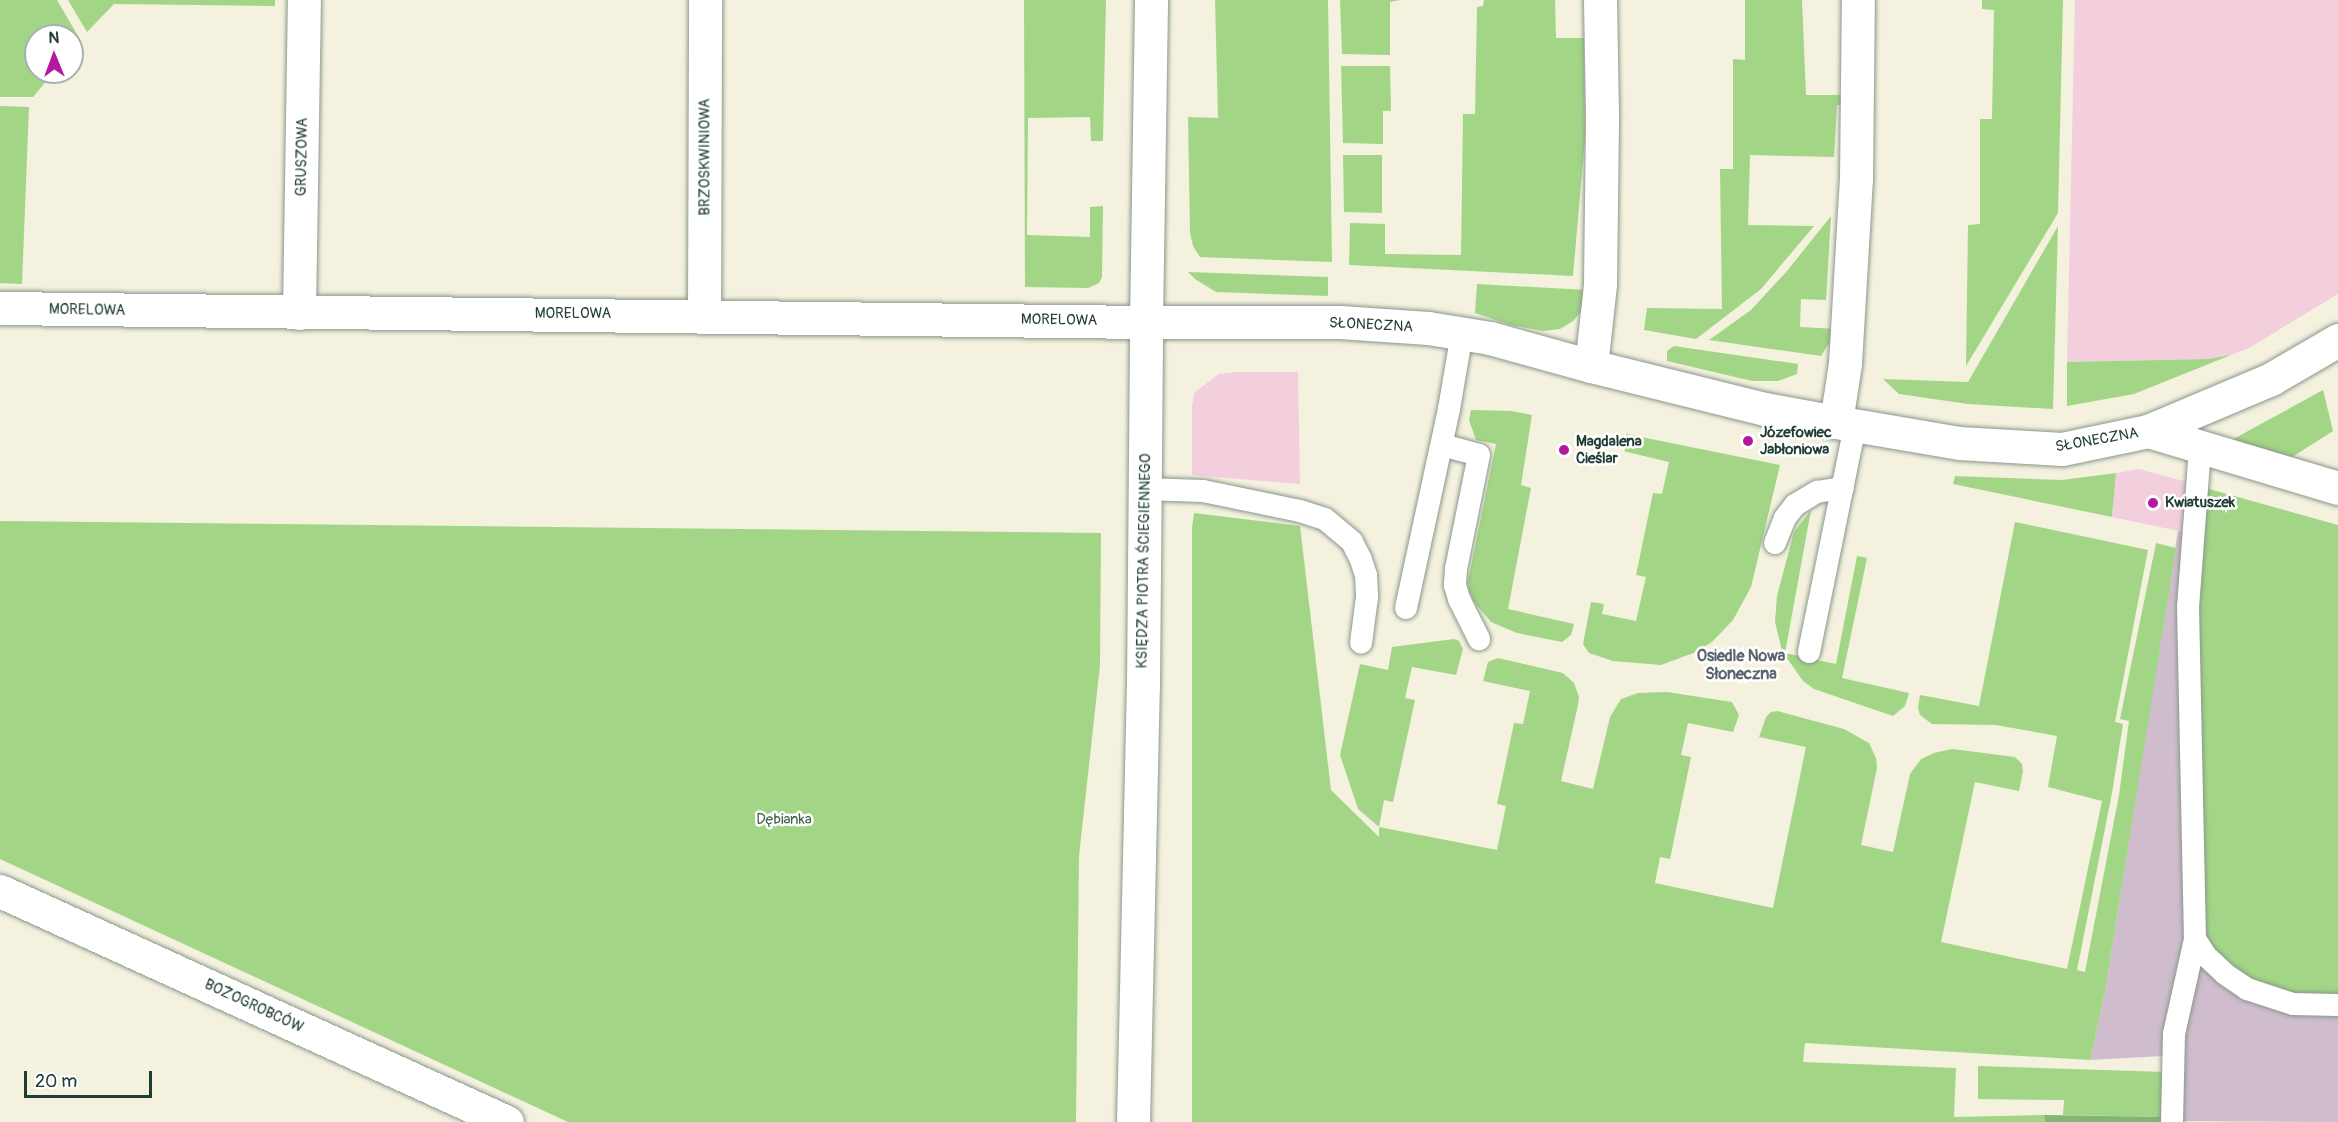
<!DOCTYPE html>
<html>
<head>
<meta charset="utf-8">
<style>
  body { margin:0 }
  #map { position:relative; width:2338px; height:1122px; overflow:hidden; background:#f4f1df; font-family:Pangolin,sans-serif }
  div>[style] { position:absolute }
  .built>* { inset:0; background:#f3cfde }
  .industrial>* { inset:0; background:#cfbdce }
  .green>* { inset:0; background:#a2d686 }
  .forest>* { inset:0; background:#81b773 }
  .roads { filter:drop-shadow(0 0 2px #8a978a) drop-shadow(0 0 2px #8a978a) }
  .service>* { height:22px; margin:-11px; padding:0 11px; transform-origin:11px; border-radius:11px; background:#fff }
  .minor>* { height:33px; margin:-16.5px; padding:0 16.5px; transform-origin:16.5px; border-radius:16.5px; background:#fff }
  .tertiary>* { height:33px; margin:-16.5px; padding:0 16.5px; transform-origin:16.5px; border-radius:16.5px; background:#fff }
  .dots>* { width:16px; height:16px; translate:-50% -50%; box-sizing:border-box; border:3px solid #fff; border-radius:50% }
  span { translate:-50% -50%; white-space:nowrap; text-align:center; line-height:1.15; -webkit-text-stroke:5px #fff; paint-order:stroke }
  .street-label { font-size:15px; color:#1f3d34 }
  .poi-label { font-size:15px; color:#1f3d34; font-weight:700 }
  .left { translate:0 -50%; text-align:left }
  .park-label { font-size:15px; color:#406348 }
  .neighbourhood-label { font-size:16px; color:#5a636e; font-weight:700 }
  .north { position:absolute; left:24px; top:24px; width:60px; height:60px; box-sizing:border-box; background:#fff; border:2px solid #a5b1ae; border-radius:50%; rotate:359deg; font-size:16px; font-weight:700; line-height:24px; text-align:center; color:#1f3d34 }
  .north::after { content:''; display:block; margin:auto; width:21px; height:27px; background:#b5179e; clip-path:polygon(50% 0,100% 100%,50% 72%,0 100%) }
  .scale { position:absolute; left:24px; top:1071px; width:128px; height:27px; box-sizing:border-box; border:3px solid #1f3d34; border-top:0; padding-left:8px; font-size:18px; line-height:21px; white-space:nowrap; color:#1f3d34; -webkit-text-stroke:4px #fff; paint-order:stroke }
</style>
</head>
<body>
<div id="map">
  <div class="built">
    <i style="clip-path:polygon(2075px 0,2338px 0,2338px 294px,2249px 348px,2231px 355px,2208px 359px,2067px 362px)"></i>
    <i style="clip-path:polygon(1237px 372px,1298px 372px,1300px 484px,1192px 475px,1192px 405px,1195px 392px,1219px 374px)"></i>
    <i style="clip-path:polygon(2139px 469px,2191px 483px,2188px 533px,2112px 517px,2116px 473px)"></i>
  </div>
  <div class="industrial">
    <i style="clip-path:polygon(2178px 531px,2188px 533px,2187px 940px,2163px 1056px,2090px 1060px,2105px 992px)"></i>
    <i style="clip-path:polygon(2198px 956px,2338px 1010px,2338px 1122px,2179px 1121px,2180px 1039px)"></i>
  </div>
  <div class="green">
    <i style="clip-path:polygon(0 0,57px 0,81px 41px,72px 52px,72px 36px,36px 36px,36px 72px,54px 72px,33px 97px,0 97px)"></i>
    <i style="clip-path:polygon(68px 0,275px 0,275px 6px,114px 4px,87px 32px)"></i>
    <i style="clip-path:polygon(1024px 0,1106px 0,1103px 141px,1091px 141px,1090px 117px,1028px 118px,1027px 235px,1090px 237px,1090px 207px,1103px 206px,1102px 277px,1099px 283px,1088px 288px,1025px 287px)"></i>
    <i style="clip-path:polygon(1215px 0,1328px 0,1332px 262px,1200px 257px,1193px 246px,1190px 233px,1188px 117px,1218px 118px)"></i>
    <i style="clip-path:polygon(1340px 0,1400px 0,1390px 2px,1390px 55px,1342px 54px)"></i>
    <i style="clip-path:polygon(1484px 0,1555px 0,1556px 38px,1584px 38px,1585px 138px,1573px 276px,1349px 265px,1350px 223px,1385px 224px,1385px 254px,1461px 255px,1463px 114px,1475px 114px,1477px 7px,1483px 6px)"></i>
    <i style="clip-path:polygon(1745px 0,1802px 0,1806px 95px,1851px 95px,1852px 105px,1837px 105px,1834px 157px,1750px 155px,1748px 225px,1814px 226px,1761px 289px,1696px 339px,1644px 330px,1647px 308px,1722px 309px,1720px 169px,1733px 169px,1733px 59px,1745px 60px)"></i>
    <i style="clip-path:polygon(1982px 0,2063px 0,2058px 213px,1966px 366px,1968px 225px,1980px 224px,1980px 119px,1992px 119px,1994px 10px,1982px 9px)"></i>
    <i style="clip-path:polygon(1341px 66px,1390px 66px,1391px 111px,1383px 111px,1383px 144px,1343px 143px)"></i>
    <i style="clip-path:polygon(0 106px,29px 107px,22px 284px,0 283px)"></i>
    <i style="clip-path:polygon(1343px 155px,1382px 155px,1382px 213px,1344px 212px)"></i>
    <i style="clip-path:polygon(1831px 216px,1826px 300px,1801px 299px,1800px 327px,1838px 329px,1821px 356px,1709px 340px,1751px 310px,1787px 271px)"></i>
    <i style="clip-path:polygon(2058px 226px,2053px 409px,1968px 404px,1899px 394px,1883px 379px,1968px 382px)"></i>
    <i style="clip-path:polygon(1188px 272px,1328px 277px,1328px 296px,1216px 292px,1195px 279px)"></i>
    <i style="clip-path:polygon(1477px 284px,1587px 290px,1583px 309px,1573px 321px,1560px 329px,1543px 331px,1511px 325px,1475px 313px)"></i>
    <i style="clip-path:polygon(1674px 346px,1798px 364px,1797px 374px,1778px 381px,1752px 381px,1667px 361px,1667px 351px)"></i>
    <i style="clip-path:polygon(2231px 355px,2134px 394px,2067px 406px,2067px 362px,2208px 359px)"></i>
    <i style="clip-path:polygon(2323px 390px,2333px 431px,2283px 463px,2228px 442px)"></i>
    <i style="clip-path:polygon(1471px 410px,1511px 411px,1532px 415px,1521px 485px,1531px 488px,1508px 609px,1574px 624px,1571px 635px,1562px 642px,1517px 633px,1491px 622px,1474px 602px,1469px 590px,1468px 581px,1496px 444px,1476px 440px,1469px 420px)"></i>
    <i style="clip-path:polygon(1626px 434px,1780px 465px,1751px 587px,1733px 620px,1712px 642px,1696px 652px,1661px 665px,1613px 661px,1589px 653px,1583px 644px,1591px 602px,1604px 604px,1602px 614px,1636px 621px,1646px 577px,1636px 575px,1653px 493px,1662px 494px,1669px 462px,1623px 451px)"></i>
    <i style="clip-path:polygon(2116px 473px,2112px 517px,1953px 484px,1955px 476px,2062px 480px)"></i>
    <i style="clip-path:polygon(2202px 487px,2338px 525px,2338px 996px,2294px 995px,2249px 982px,2201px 937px,2195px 603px)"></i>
    <i style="clip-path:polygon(1811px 510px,1785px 653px,1836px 664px,1857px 556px,1867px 558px,1842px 678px,1909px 693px,1905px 706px,1893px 716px,1814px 689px,1803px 681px,1782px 651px,1775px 622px,1777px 596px,1794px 532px)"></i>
    <i style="clip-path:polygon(1194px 513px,1300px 526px,1331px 790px,1379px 837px,1379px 827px,1358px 809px,1340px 755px,1360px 664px,1388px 670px,1392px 647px,1454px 639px,1459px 641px,1463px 649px,1456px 675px,1412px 667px,1405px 698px,1415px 700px,1393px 802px,1384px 800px,1379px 827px,1497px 850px,1506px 806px,1497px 804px,1514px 723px,1523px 724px,1530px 691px,1483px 681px,1488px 662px,1498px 658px,1563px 673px,1574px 683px,1579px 697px,1578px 705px,1561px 781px,1593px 789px,1610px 717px,1621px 699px,1638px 693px,1667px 692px,1732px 702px,1739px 715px,1733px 732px,1688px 723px,1681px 755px,1691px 757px,1670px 859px,1660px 857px,1655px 883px,1773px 908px,1806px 747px,1759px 737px,1766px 717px,1771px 712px,1777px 711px,1844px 729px,1869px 743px,1876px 758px,1877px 768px,1861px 845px,1893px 852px,1910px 774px,1921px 759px,1934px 753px,1952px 749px,2015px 757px,2022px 764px,2023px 771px,2019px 791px,1975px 782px,1941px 942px,2067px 969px,2102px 801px,2048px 787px,2057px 736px,1996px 725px,1932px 724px,1920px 715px,1918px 708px,1920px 695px,1979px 706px,2015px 522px,2148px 550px,2115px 722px,2123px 724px,2112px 793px,2077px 970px,2085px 972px,2119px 795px,2129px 721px,2120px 719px,2156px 543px,2176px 548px,2105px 992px,2090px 1060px,1805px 1043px,1803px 1062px,1956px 1068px,1954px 1117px,2044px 1115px,2045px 1122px,1192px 1122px,1192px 528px)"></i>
    <i style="clip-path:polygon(0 521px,1101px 533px,1100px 665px,1079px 856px,1076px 1122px,568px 1122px,0 859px)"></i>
    <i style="clip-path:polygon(1978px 1066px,2166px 1072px,2166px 1117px,2063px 1115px,2064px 1100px,1978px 1099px)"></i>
  </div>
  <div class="forest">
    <i style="clip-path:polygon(2044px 1115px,2166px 1117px,2184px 1122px,2045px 1122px)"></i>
  </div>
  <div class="roads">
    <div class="service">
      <i style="left:1442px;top:445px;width:38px;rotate:15deg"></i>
      <i style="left:1479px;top:455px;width:116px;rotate:101.4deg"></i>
      <i style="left:1456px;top:569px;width:16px;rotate:94deg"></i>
      <i style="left:1455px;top:585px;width:15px;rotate:74deg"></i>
      <i style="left:1459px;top:599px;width:45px;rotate:63.4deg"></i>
      <i style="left:2200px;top:448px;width:158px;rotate:94.3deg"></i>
      <i style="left:2188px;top:606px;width:333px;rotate:88.8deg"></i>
      <i style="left:2195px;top:939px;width:20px;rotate:57deg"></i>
      <i style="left:2206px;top:956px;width:26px;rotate:43deg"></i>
      <i style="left:2225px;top:974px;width:27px;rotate:34deg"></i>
      <i style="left:2247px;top:989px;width:48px;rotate:18.1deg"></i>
      <i style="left:2293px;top:1004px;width:45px;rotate:1.3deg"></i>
      <i style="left:1145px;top:489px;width:58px;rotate:2deg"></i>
      <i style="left:1203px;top:491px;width:99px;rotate:11.7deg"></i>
      <i style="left:1300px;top:511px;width:26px;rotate:18deg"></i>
      <i style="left:1325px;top:519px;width:35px;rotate:40deg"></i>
      <i style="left:1352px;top:542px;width:20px;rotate:63deg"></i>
      <i style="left:1361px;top:560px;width:16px;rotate:72deg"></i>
      <i style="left:1366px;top:575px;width:22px;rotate:87deg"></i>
      <i style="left:1367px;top:597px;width:46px;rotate:97.4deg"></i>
      <i style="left:1775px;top:543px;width:27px;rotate:-68deg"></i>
      <i style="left:1785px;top:518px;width:16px;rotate:-52deg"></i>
      <i style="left:1795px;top:505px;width:26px;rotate:-31deg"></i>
      <i style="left:1817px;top:492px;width:26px;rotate:-9deg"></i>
      <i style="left:1406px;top:608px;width:204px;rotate:-77.8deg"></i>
      <i style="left:1449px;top:409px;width:77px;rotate:-80.3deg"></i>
      <i style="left:1809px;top:652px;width:232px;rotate:-78.5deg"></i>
      <i style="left:2172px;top:1122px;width:88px;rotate:-88.7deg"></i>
      <i style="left:2174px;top:1034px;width:97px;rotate:-77.5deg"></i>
    </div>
    <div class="minor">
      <i style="left:0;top:308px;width:1146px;rotate:0.7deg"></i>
      <i style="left:1146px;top:322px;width:322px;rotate:-89.1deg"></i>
      <i style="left:299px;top:313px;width:313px;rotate:-89.1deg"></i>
      <i style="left:704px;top:315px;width:315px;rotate:-89.8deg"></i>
      <i style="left:1591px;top:366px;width:82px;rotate:-83.7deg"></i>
      <i style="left:1600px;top:284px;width:170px;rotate:-89.3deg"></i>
      <i style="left:1602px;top:114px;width:114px;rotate:-91deg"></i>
      <i style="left:1836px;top:422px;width:60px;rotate:-81.3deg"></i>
      <i style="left:1845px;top:363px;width:184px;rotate:-86.6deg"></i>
      <i style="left:1856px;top:179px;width:179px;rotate:-89.4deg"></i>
      <i style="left:2148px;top:431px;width:198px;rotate:16.7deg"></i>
      <i style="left:0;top:891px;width:557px;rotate:24.5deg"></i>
    </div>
    <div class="tertiary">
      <i style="left:1133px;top:1122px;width:437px;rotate:-88.7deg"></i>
      <i style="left:1143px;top:685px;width:363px;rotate:-89.5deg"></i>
      <i style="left:1146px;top:322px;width:194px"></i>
      <i style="left:1340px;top:322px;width:88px;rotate:3.9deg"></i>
      <i style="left:1428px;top:328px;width:63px;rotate:9.2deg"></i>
      <i style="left:1490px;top:338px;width:105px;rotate:15.5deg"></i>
      <i style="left:1591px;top:366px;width:179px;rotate:13.9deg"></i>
      <i style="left:1765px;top:409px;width:72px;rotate:10.4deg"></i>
      <i style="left:1836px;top:422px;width:125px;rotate:9.7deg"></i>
      <i style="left:1959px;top:443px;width:103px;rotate:3.3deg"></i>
      <i style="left:2062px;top:449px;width:88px;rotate:-11.8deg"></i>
      <i style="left:2148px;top:431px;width:134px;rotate:-22.9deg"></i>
      <i style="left:2271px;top:379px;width:78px;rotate:-30.2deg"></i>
    </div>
  </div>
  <div class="dots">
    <i style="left:1748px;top:441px;background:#b5179e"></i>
    <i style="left:1564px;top:450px;background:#b5179e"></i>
    <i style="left:2153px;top:503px;background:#b5179e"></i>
  </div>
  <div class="street-label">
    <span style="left:302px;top:157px;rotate:-89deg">GRUSZOWA</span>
    <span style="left:705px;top:157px;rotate:-90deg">BRZOSKWINIOWA</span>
    <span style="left:87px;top:310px;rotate:1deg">MORELOWA</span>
    <span style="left:573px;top:314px">MORELOWA</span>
    <span style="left:1059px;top:320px;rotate:1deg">MORELOWA</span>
    <span style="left:1371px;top:325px;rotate:3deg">SŁONECZNA</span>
    <span style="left:2097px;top:440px;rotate:-10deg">SŁONECZNA</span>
    <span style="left:1144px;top:561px;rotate:-89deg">KSIĘDZA PIOTRA ŚCIEGIENNEGO</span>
    <span style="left:254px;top:1006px;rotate:25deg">BOŻOGROBCÓW</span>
  </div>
  <div class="poi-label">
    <span class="left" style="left:1760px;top:441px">Józefowiec<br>Jabłoniowa</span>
    <span class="left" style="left:1576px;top:450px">Magdalena<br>Cieślar</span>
    <span class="left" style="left:2165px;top:503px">Kwiatuszek</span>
  </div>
  <div class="park-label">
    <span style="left:784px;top:820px">Dębianka</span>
  </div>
  <div class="neighbourhood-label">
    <span style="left:1741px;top:665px">Osiedle Nowa<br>Słoneczna</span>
  </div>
  <div class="north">N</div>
  <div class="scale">20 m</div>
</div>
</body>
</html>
